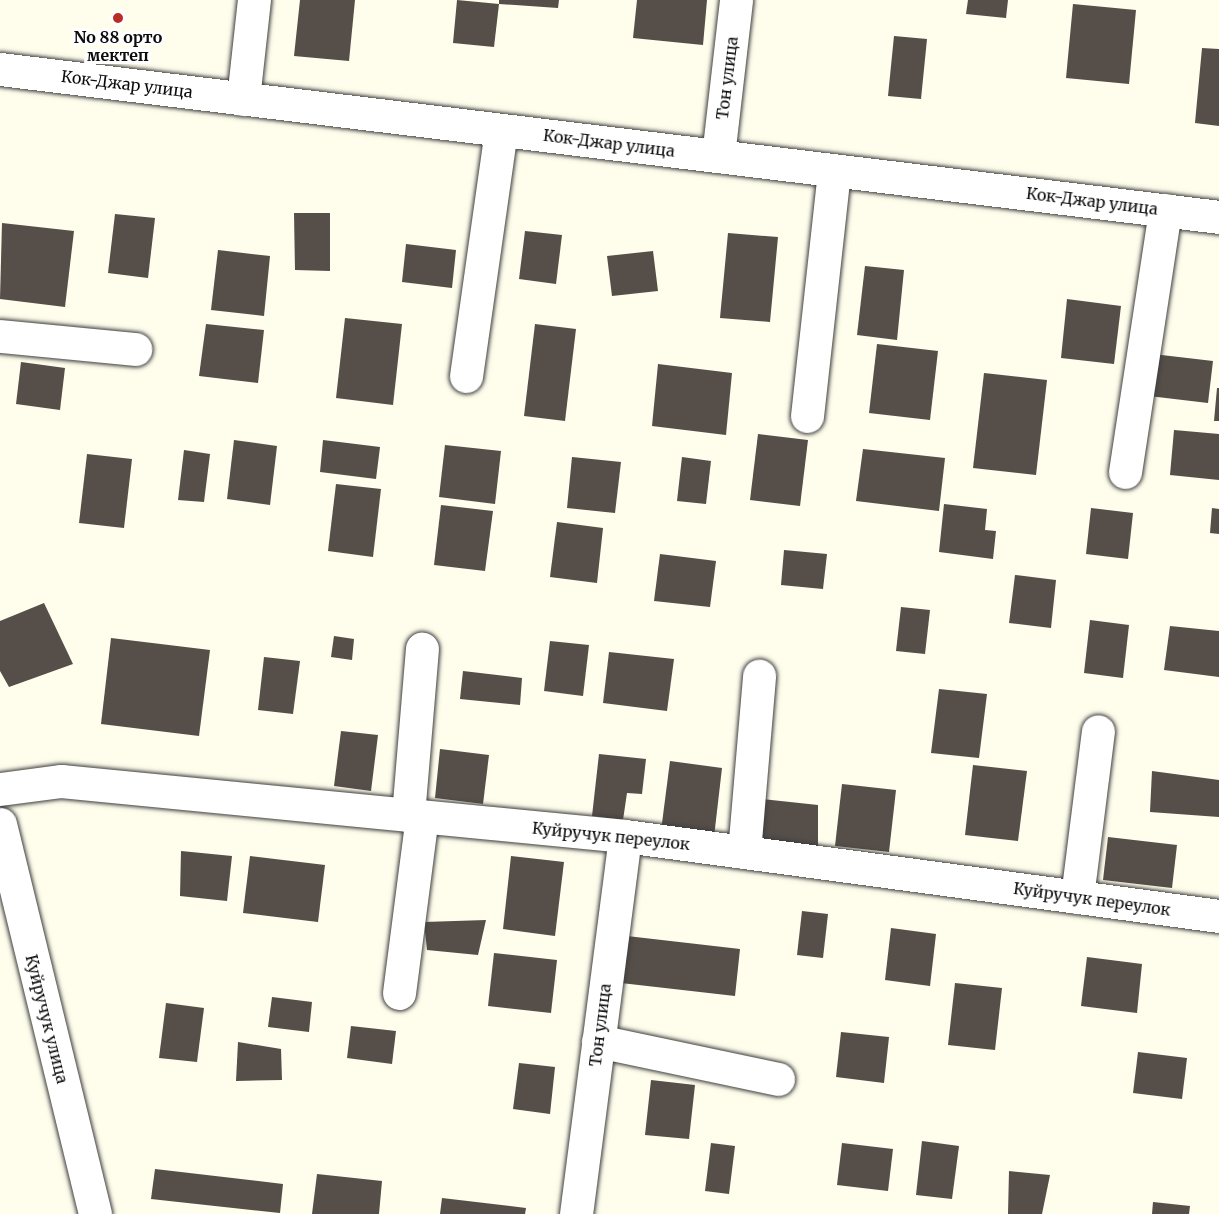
<!DOCTYPE html>
<html>
<head>
<meta charset="utf-8">
<style>
  body { margin:0 }
  #map { position:relative; width:1219px; height:1214px; overflow:hidden; background:#fffdec; font-family:Merriweather,serif }
  div>[style] { position:absolute }
  .building>* { inset:0; background:#554e49 }
  .roads { filter:drop-shadow(0 0 2px #3f3f3f) drop-shadow(0 0 2px #3f3f3f) }
  .minor>* { height:33px; margin:-16.5px; padding:0 16.5px; transform-origin:16.5px; border-radius:16.5px; background:#fff }
  .dots>* { width:16px; height:16px; translate:-50% -50%; box-sizing:border-box; border:3px solid #fff; border-radius:50% }
  span { translate:-50% -50%; white-space:nowrap; text-align:center; line-height:1.15; -webkit-text-stroke:6px #fff; paint-order:stroke }
  .poi-label { font-size:16px; color:#0c0c0c; font-weight:700 }
  .street-label { font-size:16px; color:#0c0c0c }
</style>
</head>
<body>
<div id="map">
  <div class="building">
    <i style="clip-path:polygon(300px 0,355px 0,349px 61px,294px 56px)"></i>
    <i style="clip-path:polygon(457px 0,499px 4px,494px 47px,453px 43px)"></i>
    <i style="clip-path:polygon(499px 0,559px 0,558px 8px,499px 4px)"></i>
    <i style="clip-path:polygon(637px 0,707px 0,703px 45px,633px 38px)"></i>
    <i style="clip-path:polygon(968px 0,1008px 0,1006px 18px,966px 14px)"></i>
    <i style="clip-path:polygon(1073px 4px,1136px 10px,1129px 84px,1066px 78px)"></i>
    <i style="clip-path:polygon(894px 36px,927px 39px,921px 99px,888px 96px)"></i>
    <i style="clip-path:polygon(1202px 48px,1219px 49px,1219px 126px,1195px 123px)"></i>
    <i style="clip-path:polygon(294px 213px,330px 213px,330px 271px,295px 270px)"></i>
    <i style="clip-path:polygon(115px 214px,155px 218px,148px 278px,108px 273px)"></i>
    <i style="clip-path:polygon(2px 223px,74px 231px,65px 307px,0 299px)"></i>
    <i style="clip-path:polygon(525px 231px,562px 235px,556px 284px,519px 279px)"></i>
    <i style="clip-path:polygon(728px 233px,778px 237px,770px 322px,720px 318px)"></i>
    <i style="clip-path:polygon(406px 244px,456px 250px,452px 288px,402px 282px)"></i>
    <i style="clip-path:polygon(218px 250px,270px 256px,264px 316px,211px 310px)"></i>
    <i style="clip-path:polygon(653px 251px,658px 291px,612px 296px,607px 256px)"></i>
    <i style="clip-path:polygon(865px 266px,904px 270px,897px 340px,857px 335px)"></i>
    <i style="clip-path:polygon(1067px 299px,1121px 306px,1114px 364px,1061px 358px)"></i>
    <i style="clip-path:polygon(345px 318px,402px 324px,393px 405px,336px 398px)"></i>
    <i style="clip-path:polygon(206px 324px,264px 330px,258px 383px,199px 376px)"></i>
    <i style="clip-path:polygon(535px 324px,576px 329px,565px 421px,524px 416px)"></i>
    <i style="clip-path:polygon(877px 344px,938px 351px,930px 420px,869px 413px)"></i>
    <i style="clip-path:polygon(1153px 354px,1213px 361px,1208px 403px,1149px 396px)"></i>
    <i style="clip-path:polygon(21px 362px,65px 368px,60px 410px,16px 404px)"></i>
    <i style="clip-path:polygon(658px 364px,732px 373px,726px 435px,652px 426px)"></i>
    <i style="clip-path:polygon(984px 373px,1047px 380px,1036px 475px,973px 468px)"></i>
    <i style="clip-path:polygon(1217px 388px,1219px 388px,1219px 421px,1214px 421px)"></i>
    <i style="clip-path:polygon(1174px 430px,1219px 434px,1219px 480px,1170px 475px)"></i>
    <i style="clip-path:polygon(758px 434px,808px 440px,800px 506px,750px 500px)"></i>
    <i style="clip-path:polygon(234px 440px,277px 446px,270px 505px,227px 499px)"></i>
    <i style="clip-path:polygon(323px 440px,380px 447px,376px 479px,320px 472px)"></i>
    <i style="clip-path:polygon(445px 445px,501px 451px,495px 504px,439px 497px)"></i>
    <i style="clip-path:polygon(863px 449px,945px 458px,939px 511px,856px 501px)"></i>
    <i style="clip-path:polygon(184px 450px,210px 454px,204px 502px,178px 500px)"></i>
    <i style="clip-path:polygon(87px 454px,132px 459px,124px 528px,79px 523px)"></i>
    <i style="clip-path:polygon(572px 457px,621px 462px,615px 513px,567px 508px)"></i>
    <i style="clip-path:polygon(682px 457px,711px 461px,706px 504px,677px 501px)"></i>
    <i style="clip-path:polygon(336px 484px,381px 489px,373px 557px,328px 551px)"></i>
    <i style="clip-path:polygon(944px 504px,987px 509px,985px 530px,996px 531px,993px 559px,939px 552px)"></i>
    <i style="clip-path:polygon(441px 505px,493px 511px,485px 571px,434px 565px)"></i>
    <i style="clip-path:polygon(1091px 508px,1133px 513px,1128px 559px,1086px 554px)"></i>
    <i style="clip-path:polygon(1212px 508px,1219px 509px,1219px 534px,1210px 533px)"></i>
    <i style="clip-path:polygon(557px 522px,603px 528px,597px 583px,550px 577px)"></i>
    <i style="clip-path:polygon(784px 550px,827px 554px,823px 589px,781px 585px)"></i>
    <i style="clip-path:polygon(660px 554px,716px 561px,710px 607px,654px 601px)"></i>
    <i style="clip-path:polygon(1015px 575px,1056px 580px,1051px 628px,1009px 623px)"></i>
    <i style="clip-path:polygon(44px 603px,73px 664px,9px 687px,0 671px,0 621px)"></i>
    <i style="clip-path:polygon(901px 607px,930px 610px,925px 654px,896px 651px)"></i>
    <i style="clip-path:polygon(1090px 620px,1129px 625px,1123px 678px,1084px 673px)"></i>
    <i style="clip-path:polygon(1170px 626px,1219px 631px,1219px 677px,1164px 670px)"></i>
    <i style="clip-path:polygon(334px 636px,354px 639px,352px 660px,331px 657px)"></i>
    <i style="clip-path:polygon(111px 638px,210px 650px,199px 736px,101px 724px)"></i>
    <i style="clip-path:polygon(550px 641px,589px 645px,583px 696px,544px 691px)"></i>
    <i style="clip-path:polygon(609px 652px,674px 659px,667px 711px,603px 703px)"></i>
    <i style="clip-path:polygon(264px 657px,300px 661px,293px 714px,258px 710px)"></i>
    <i style="clip-path:polygon(463px 671px,522px 678px,520px 705px,460px 699px)"></i>
    <i style="clip-path:polygon(939px 689px,987px 694px,979px 758px,931px 753px)"></i>
    <i style="clip-path:polygon(341px 731px,378px 735px,371px 791px,334px 786px)"></i>
    <i style="clip-path:polygon(440px 749px,489px 755px,483px 804px,435px 798px)"></i>
    <i style="clip-path:polygon(599px 754px,646px 759px,642px 794px,627px 793px,623px 820px,592px 816px)"></i>
    <i style="clip-path:polygon(670px 761px,722px 768px,714px 837px,661px 831px)"></i>
    <i style="clip-path:polygon(973px 765px,1027px 771px,1018px 841px,965px 835px)"></i>
    <i style="clip-path:polygon(1152px 771px,1219px 780px,1219px 817px,1150px 812px)"></i>
    <i style="clip-path:polygon(842px 784px,896px 790px,889px 852px,835px 846px)"></i>
    <i style="clip-path:polygon(754px 798px,818px 805px,818px 848px,753px 841px)"></i>
    <i style="clip-path:polygon(1108px 837px,1177px 845px,1172px 888px,1103px 880px)"></i>
    <i style="clip-path:polygon(181px 851px,232px 856px,227px 901px,180px 896px)"></i>
    <i style="clip-path:polygon(250px 856px,325px 865px,318px 922px,243px 913px)"></i>
    <i style="clip-path:polygon(511px 856px,564px 862px,555px 936px,503px 929px)"></i>
    <i style="clip-path:polygon(802px 911px,828px 914px,823px 958px,797px 955px)"></i>
    <i style="clip-path:polygon(486px 920px,478px 955px,427px 950px,424px 922px)"></i>
    <i style="clip-path:polygon(891px 928px,936px 934px,930px 986px,885px 980px)"></i>
    <i style="clip-path:polygon(627px 936px,740px 949px,735px 996px,621px 983px)"></i>
    <i style="clip-path:polygon(494px 953px,557px 960px,551px 1013px,488px 1006px)"></i>
    <i style="clip-path:polygon(1087px 957px,1142px 964px,1137px 1013px,1081px 1006px)"></i>
    <i style="clip-path:polygon(955px 983px,1002px 988px,995px 1050px,948px 1045px)"></i>
    <i style="clip-path:polygon(272px 997px,312px 1002px,309px 1032px,268px 1027px)"></i>
    <i style="clip-path:polygon(166px 1003px,204px 1008px,197px 1062px,159px 1058px)"></i>
    <i style="clip-path:polygon(351px 1026px,396px 1031px,392px 1064px,347px 1058px)"></i>
    <i style="clip-path:polygon(841px 1032px,889px 1037px,884px 1083px,836px 1077px)"></i>
    <i style="clip-path:polygon(238px 1042px,281px 1049px,282px 1080px,236px 1081px)"></i>
    <i style="clip-path:polygon(1138px 1052px,1187px 1058px,1182px 1099px,1133px 1093px)"></i>
    <i style="clip-path:polygon(519px 1063px,555px 1067px,550px 1114px,513px 1109px)"></i>
    <i style="clip-path:polygon(651px 1080px,695px 1085px,689px 1139px,645px 1135px)"></i>
    <i style="clip-path:polygon(922px 1141px,959px 1146px,952px 1199px,916px 1195px)"></i>
    <i style="clip-path:polygon(711px 1143px,735px 1146px,729px 1194px,705px 1191px)"></i>
    <i style="clip-path:polygon(842px 1143px,893px 1149px,888px 1191px,837px 1185px)"></i>
    <i style="clip-path:polygon(155px 1169px,283px 1184px,280px 1213px,151px 1199px)"></i>
    <i style="clip-path:polygon(1009px 1171px,1050px 1175px,1042px 1214px,1008px 1214px)"></i>
    <i style="clip-path:polygon(317px 1174px,382px 1181px,379px 1214px,312px 1214px)"></i>
    <i style="clip-path:polygon(442px 1198px,526px 1208px,525px 1214px,440px 1214px)"></i>
    <i style="clip-path:polygon(1153px 1202px,1190px 1206px,1189px 1214px,1152px 1214px)"></i>
  </div>
  <div class="roads">
    <div class="minor">
      <i style="left:0;top:69px;width:1228px;rotate:6.92deg"></i>
      <i style="left:243px;top:99px;width:100px;rotate:-83.7deg"></i>
      <i style="left:718px;top:156px;width:157px;rotate:-83.4deg"></i>
      <i style="left:0;top:336px;width:136px;rotate:5.5deg"></i>
      <i style="left:466px;top:376px;width:248px;rotate:-81.9deg"></i>
      <i style="left:807px;top:416px;width:247px;rotate:-83.7deg"></i>
      <i style="left:1125px;top:472px;width:265px;rotate:-81.3deg"></i>
      <i style="left:0;top:789px;width:62px;rotate:-7.5deg"></i>
      <i style="left:61px;top:781px;width:567px;rotate:5.57deg"></i>
      <i style="left:625px;top:836px;width:599px;rotate:7.67deg"></i>
      <i style="left:408px;top:815px;width:167px;rotate:-85.2deg"></i>
      <i style="left:0;top:824px;width:401px;rotate:76.3deg"></i>
      <i style="left:744px;top:852px;width:177px;rotate:-85.1deg"></i>
      <i style="left:1077px;top:897px;width:167px;rotate:-82.8deg"></i>
      <i style="left:399px;top:993px;width:178px;rotate:-82.6deg"></i>
      <i style="left:598px;top:1041px;width:184px;rotate:11.9deg"></i>
      <i style="left:576px;top:1214px;width:381px;rotate:-82.6deg"></i>
    </div>
  </div>
  <div class="dots">
    <i style="left:118px;top:18px;background:#ba2c26"></i>
  </div>
  <div class="poi-label">
    <span style="left:118px;top:46px">No 88 орто<br>мектеп</span>
  </div>
  <div class="street-label">
    <span style="left:727px;top:78px;rotate:-83deg">Тон улица</span>
    <span style="left:127px;top:84px;rotate:7deg">Кок-Джар улица</span>
    <span style="left:609px;top:143px;rotate:7deg">Кок-Джар улица</span>
    <span style="left:1092px;top:201px;rotate:7deg">Кок-Джар улица</span>
    <span style="left:611px;top:836px;rotate:6deg">Куйручук переулок</span>
    <span style="left:1092px;top:899px;rotate:8deg">Куйручук переулок</span>
    <span style="left:47px;top:1019px;rotate:76deg">Куйручук улица</span>
    <span style="left:600px;top:1025px;rotate:-83deg">Тон улица</span>
  </div>
</div>
</body>
</html>
